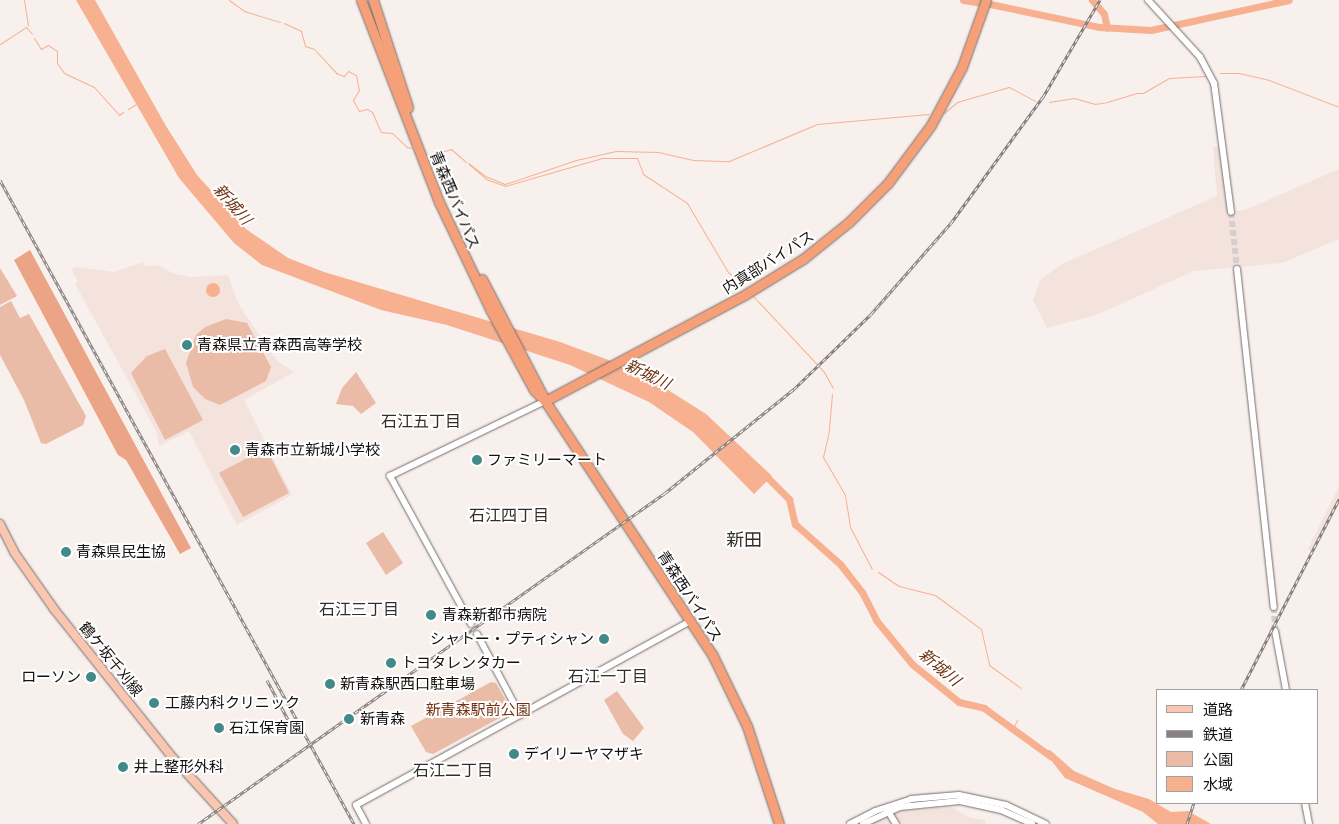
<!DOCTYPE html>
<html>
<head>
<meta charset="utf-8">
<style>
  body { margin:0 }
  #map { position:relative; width:1339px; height:824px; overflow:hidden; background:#f8f0ed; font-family:Commissioner,"Noto Sans JP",sans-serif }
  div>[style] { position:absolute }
  .built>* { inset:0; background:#f3e3dc }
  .green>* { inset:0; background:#eabba6 }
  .forest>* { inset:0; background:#eba485 }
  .water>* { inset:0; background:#f7b090 }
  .round { border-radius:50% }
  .stream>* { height:1px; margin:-0.5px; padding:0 0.5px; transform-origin:0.5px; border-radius:0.5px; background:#f7b090 }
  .river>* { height:7px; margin:-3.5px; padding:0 3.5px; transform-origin:3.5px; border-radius:3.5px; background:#f7b090 }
  .minor-tunnel>* { height:6px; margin-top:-3px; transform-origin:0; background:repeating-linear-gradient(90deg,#d6cecc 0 6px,transparent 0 9px) }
  .roads { filter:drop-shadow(0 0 1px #736c6a) drop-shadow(0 0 1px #736c6a) }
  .minor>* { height:6px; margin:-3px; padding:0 3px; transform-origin:3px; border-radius:3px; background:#fff }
  .major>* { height:8px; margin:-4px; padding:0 4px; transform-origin:4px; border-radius:4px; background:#fac6af }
  .highway>* { height:9px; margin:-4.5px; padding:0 4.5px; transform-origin:4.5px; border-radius:4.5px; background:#f6a079 }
  .rail>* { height:3px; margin-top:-1.5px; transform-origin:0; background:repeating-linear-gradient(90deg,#fff 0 4px,#86807e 0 8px); box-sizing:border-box; border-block:1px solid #86807e }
  .dots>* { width:14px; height:14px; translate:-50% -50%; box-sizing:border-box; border:2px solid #fff; border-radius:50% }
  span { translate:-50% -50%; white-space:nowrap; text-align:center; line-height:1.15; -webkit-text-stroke:4px #fff; paint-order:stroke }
  .street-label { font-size:15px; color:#13100f }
  .poi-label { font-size:15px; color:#13100f }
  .left { translate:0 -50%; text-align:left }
  .right { translate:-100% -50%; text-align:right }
  .park-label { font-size:15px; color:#733313 }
  .water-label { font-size:16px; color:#713211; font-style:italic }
  .neighbourhood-label { font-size:16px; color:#332d2b }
  .quarter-label { font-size:18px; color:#332d2b }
  .legend { position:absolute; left:1156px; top:689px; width:162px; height:115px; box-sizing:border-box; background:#fff; border:1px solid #a19f9f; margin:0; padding:6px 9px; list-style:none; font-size:15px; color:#13100f }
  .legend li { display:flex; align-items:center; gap:10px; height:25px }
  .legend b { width:25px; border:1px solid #a19f9f }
</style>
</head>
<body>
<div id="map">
  <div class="built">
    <i style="clip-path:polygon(1213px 147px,1219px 147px,1227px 212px,1245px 210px,1339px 169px,1339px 239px,1282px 263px,1194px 271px,1096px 315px,1047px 328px,1033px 300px,1040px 280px,1062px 264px,1217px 196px)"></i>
    <i style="clip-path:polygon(143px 262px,144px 266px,157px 265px,175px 274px,191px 277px,228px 275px,238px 303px,255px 329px,277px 361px,294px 372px,244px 400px,292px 495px,237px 525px,189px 431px,159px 446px,156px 431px,75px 284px,78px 281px,71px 269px,76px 267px,114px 272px)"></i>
    <i style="clip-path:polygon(1339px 486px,1339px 504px,1314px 552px,1308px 549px)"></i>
    <i style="clip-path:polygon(952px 807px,968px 817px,985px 820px,985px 824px,871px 824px,901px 811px)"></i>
  </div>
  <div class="green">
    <i style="clip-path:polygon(0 268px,17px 296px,0 305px)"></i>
    <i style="clip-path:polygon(11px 301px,20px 318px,29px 314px,86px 416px,83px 425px,46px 444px,41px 443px,24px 400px,0 355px,0 307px)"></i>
    <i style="clip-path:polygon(226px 319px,247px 323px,271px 367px,266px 381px,220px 405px,205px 399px,193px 387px,186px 363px,196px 335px,205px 327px)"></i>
    <i style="clip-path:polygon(165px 349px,203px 420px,165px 440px,131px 373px,147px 356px)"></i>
    <i style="clip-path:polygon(356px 372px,376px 403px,361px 414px,353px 406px,336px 404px,342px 388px)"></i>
    <i style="clip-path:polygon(266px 448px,289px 493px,243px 517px,219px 473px)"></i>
    <i style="clip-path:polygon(383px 532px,403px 563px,386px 575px,366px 543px)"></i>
    <i style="clip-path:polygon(491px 682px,496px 683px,509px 706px,507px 714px,433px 754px,426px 752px,411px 726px)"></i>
    <i style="clip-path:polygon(617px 691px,644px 728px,633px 741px,623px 734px,604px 700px)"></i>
  </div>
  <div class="forest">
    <i style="clip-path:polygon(30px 250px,191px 548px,180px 554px,126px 460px,118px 455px,14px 260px)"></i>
  </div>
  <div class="water">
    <i style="clip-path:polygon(76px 0,95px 0,166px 126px,197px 175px,246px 229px,288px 258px,324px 272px,560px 342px,638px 371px,706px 414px,772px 476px,754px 494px,693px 432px,649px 402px,570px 365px,447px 325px,381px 310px,262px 265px,234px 243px,179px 178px)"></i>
    <i class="round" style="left:206px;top:283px;width:14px;height:14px"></i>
    <i style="clip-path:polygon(1043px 750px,1050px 750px,1074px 771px,1115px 789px,1149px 799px,1171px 812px,1188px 811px,1211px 824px,1158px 824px,1143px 812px,1065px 778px)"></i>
  </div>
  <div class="stream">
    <i style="left:24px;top:0;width:26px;rotate:81deg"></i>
    <i style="left:229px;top:0;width:19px;rotate:36deg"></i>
    <i style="left:244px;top:11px;width:38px;rotate:17deg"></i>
    <i style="left:284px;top:23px;width:19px;rotate:25deg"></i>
    <i style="left:301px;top:31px;width:16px;rotate:75deg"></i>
    <i style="left:305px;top:46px;width:9px;rotate:18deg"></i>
    <i style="left:314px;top:49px;width:33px;rotate:47deg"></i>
    <i style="left:336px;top:73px;width:9px;rotate:21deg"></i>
    <i style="left:344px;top:76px;width:6px;rotate:-51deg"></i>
    <i style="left:348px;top:71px;width:9px;rotate:27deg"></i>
    <i style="left:356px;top:75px;width:15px;rotate:79deg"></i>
    <i style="left:359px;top:90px;width:12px;rotate:121deg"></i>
    <i style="left:353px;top:100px;width:13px;rotate:61deg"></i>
    <i style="left:359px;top:111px;width:8px;rotate:-14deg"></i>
    <i style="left:367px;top:109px;width:6px;rotate:31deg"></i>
    <i style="left:372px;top:112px;width:22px;rotate:66deg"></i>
    <i style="left:381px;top:132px;width:11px;rotate:5deg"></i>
    <i style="left:392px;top:133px;width:21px;rotate:43deg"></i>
    <i style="left:407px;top:147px;width:4px;rotate:14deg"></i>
    <i style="left:34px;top:38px;width:13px;rotate:58deg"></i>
    <i style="left:41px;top:49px;width:8px;rotate:-30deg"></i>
    <i style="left:48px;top:45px;width:11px;rotate:34deg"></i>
    <i style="left:57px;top:51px;width:12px;rotate:90deg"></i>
    <i style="left:57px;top:63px;width:12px;rotate:55deg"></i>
    <i style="left:64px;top:73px;width:33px;rotate:25deg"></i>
    <i style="left:94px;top:87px;width:38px;rotate:48deg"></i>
    <i style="left:119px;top:115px;width:5px;rotate:-37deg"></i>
    <i style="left:0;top:44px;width:31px;rotate:-33deg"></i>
    <i style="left:26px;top:27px;width:9px;rotate:49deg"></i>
    <i style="left:1220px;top:73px;width:19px"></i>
    <i style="left:1239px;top:73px;width:31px;rotate:13deg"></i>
    <i style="left:1269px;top:80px;width:75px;rotate:21.1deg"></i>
    <i style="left:1049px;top:102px;width:25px;rotate:-9deg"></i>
    <i style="left:1074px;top:98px;width:22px;rotate:16deg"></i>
    <i style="left:1095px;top:104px;width:12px;rotate:-9deg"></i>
    <i style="left:1107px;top:102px;width:30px;rotate:-17deg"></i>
    <i style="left:1136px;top:93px;width:7px"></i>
    <i style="left:1143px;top:93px;width:30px;rotate:-30deg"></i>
    <i style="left:1169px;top:78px;width:36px;rotate:-3deg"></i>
    <i style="left:128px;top:109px;width:9px;rotate:-32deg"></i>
    <i style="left:944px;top:113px;width:17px;rotate:-40deg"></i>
    <i style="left:957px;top:102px;width:54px;rotate:-16.1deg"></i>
    <i style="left:1009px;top:87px;width:30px;rotate:28deg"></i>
    <i style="left:433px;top:151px;width:5px;rotate:22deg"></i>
    <i style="left:438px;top:153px;width:14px;rotate:-17deg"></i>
    <i style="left:451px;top:149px;width:20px;rotate:41deg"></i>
    <i style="left:468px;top:163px;width:21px;rotate:37deg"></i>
    <i style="left:485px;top:176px;width:22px;rotate:22deg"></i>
    <i style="left:505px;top:184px;width:75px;rotate:-18.7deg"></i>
    <i style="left:576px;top:160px;width:41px;rotate:-12.7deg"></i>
    <i style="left:616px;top:151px;width:42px;rotate:1.4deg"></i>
    <i style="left:658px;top:152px;width:36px;rotate:13deg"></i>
    <i style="left:693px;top:160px;width:36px;rotate:2deg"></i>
    <i style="left:729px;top:161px;width:95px;rotate:-22.8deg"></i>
    <i style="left:817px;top:124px;width:112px;rotate:-5.1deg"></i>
    <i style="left:469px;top:164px;width:23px;rotate:41deg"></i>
    <i style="left:486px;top:179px;width:20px;rotate:20deg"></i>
    <i style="left:505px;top:186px;width:101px;rotate:-16.1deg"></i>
    <i style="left:602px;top:158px;width:35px"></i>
    <i style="left:637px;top:158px;width:17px;rotate:69deg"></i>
    <i style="left:643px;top:174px;width:53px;rotate:33.4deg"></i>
    <i style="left:687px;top:203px;width:80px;rotate:59.3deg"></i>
    <i style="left:728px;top:272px;width:16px;rotate:40deg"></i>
    <i style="left:753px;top:296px;width:104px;rotate:46.9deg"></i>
    <i style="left:824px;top:372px;width:18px;rotate:61deg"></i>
    <i style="left:832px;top:394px;width:37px;rotate:95deg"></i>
    <i style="left:829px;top:431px;width:27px;rotate:103deg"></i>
    <i style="left:823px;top:457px;width:44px;rotate:59.9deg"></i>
    <i style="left:845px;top:495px;width:32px;rotate:81deg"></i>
    <i style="left:850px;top:527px;width:47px;rotate:62.4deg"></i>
    <i style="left:878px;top:572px;width:25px;rotate:34deg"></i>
    <i style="left:899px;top:586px;width:37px;rotate:14deg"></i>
    <i style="left:935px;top:595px;width:57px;rotate:36.5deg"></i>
    <i style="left:981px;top:629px;width:37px;rotate:77deg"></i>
    <i style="left:989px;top:665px;width:39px;rotate:36deg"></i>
    <i style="left:1013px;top:729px;width:10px;rotate:-66deg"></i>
  </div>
  <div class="river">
    <i style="left:963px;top:0;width:18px;rotate:9deg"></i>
    <i style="left:1092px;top:0;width:18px;rotate:49deg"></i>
    <i style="left:1104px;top:14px;width:14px;rotate:78deg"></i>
    <i style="left:990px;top:4px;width:111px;rotate:11.9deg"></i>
    <i style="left:1099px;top:27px;width:52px;rotate:3.3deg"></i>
    <i style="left:1151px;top:30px;width:141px;rotate:-12.3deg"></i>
    <i style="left:763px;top:473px;width:37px;rotate:45deg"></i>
    <i style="left:789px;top:499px;width:26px;rotate:77deg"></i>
    <i style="left:795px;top:524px;width:60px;rotate:41.6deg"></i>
    <i style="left:840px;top:564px;width:36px;rotate:52deg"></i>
    <i style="left:862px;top:592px;width:31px;rotate:63deg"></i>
    <i style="left:876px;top:620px;width:57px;rotate:50.7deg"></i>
    <i style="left:912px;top:664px;width:60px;rotate:39deg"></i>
    <i style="left:959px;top:702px;width:26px;rotate:13deg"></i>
    <i style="left:984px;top:708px;width:82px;rotate:36deg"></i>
  </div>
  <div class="minor-tunnel">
    <i style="left:1231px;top:212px;width:57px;rotate:84deg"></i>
    <i style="left:1274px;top:607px;width:24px;rotate:88deg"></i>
  </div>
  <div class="roads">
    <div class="minor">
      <i style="left:1148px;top:0;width:77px;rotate:47.6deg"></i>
      <i style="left:1200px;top:57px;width:30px;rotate:62deg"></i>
      <i style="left:1214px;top:83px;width:130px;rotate:82.5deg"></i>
      <i style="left:1237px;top:269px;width:340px;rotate:83.8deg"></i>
      <i style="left:471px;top:624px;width:169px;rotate:-118.7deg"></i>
      <i style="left:390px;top:476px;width:172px;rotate:-25.8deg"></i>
      <i style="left:1275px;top:631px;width:60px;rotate:79.4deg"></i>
      <i style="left:477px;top:634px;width:92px;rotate:62deg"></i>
      <i style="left:1305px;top:803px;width:21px;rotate:79deg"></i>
      <i style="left:886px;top:808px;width:19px;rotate:58deg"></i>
      <i style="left:366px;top:824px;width:21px;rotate:-118deg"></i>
      <i style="left:356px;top:805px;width:382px;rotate:-28.8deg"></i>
      <i style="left:850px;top:824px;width:28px;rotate:-27deg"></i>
      <i style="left:875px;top:811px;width:38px;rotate:-18deg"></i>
      <i style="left:911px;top:799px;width:48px;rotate:-4.8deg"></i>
      <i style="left:959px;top:795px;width:48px;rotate:12deg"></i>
      <i style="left:1006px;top:805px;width:44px;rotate:25.4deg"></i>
      <i style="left:863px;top:824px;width:41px;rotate:-24.7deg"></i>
      <i style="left:900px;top:807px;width:60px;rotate:-5.7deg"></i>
      <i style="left:960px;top:801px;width:42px;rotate:12.4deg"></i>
      <i style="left:1001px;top:810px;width:34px;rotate:24deg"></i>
    </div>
    <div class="major">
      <i style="left:0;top:524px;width:31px;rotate:63deg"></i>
      <i style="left:14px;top:552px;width:70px;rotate:54.9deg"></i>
      <i style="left:54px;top:609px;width:191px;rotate:51.4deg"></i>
      <i style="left:173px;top:758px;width:89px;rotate:47.7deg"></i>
    </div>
    <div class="highway">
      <i style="left:361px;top:0;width:217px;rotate:68.9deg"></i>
      <i style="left:439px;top:202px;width:119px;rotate:64.5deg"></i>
      <i style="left:490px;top:309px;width:92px;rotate:61.5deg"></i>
      <i style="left:534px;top:390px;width:16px;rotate:45deg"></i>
      <i style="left:545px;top:401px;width:303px;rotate:56.6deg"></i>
      <i style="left:712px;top:654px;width:80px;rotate:64.1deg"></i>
      <i style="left:747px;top:726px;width:103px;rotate:71.9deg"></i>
      <i style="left:373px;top:0;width:113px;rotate:71.9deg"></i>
      <i style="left:482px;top:279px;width:134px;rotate:62.5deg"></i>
      <i style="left:545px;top:401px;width:228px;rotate:-28deg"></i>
      <i style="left:746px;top:294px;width:67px;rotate:-31.6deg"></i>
      <i style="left:803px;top:259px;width:59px;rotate:-38.8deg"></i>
      <i style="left:849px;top:222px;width:55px;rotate:-45deg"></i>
      <i style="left:888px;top:183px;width:72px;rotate:-53.4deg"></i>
      <i style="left:931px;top:125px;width:66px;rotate:-61.9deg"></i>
      <i style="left:962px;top:67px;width:71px;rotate:-70.3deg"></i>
    </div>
  </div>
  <div class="rail">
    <i style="left:0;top:180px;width:735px;rotate:61.2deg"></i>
    <i style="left:267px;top:680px;width:53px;rotate:62deg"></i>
    <i style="left:1241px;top:690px;width:215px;rotate:-62.8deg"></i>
    <i style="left:198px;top:824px;width:572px;rotate:-35.33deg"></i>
    <i style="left:665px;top:493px;width:166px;rotate:-38.9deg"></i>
    <i style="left:794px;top:389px;width:107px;rotate:-44.2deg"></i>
    <i style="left:871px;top:314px;width:121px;rotate:-48.7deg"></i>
    <i style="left:951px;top:223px;width:156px;rotate:-53.9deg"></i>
    <i style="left:1043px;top:97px;width:113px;rotate:-59.6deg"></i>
    <i style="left:1187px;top:824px;width:22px;rotate:-72deg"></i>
  </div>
  <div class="dots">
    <i style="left:187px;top:345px;background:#428a89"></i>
    <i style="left:235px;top:450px;background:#428a89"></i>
    <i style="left:477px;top:460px;background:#428a89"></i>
    <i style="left:66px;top:552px;background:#428a89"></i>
    <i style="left:431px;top:615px;background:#428a89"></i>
    <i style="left:604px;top:639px;background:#428a89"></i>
    <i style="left:391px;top:663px;background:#428a89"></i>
    <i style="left:91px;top:677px;background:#428a89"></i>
    <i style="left:330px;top:684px;background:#428a89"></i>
    <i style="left:154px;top:703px;background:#428a89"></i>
    <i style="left:349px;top:719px;background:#428a89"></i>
    <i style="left:219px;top:728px;background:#428a89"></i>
    <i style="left:514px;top:754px;background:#428a89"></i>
    <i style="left:123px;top:767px;background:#428a89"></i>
  </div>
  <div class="street-label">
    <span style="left:455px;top:200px;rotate:67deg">青森西バイパス</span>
    <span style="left:768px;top:262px;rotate:-32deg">内真部バイパス</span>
    <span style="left:690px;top:596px;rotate:57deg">青森西バイパス</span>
    <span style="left:111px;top:659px;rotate:51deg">鶴ケ坂千刈線</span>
  </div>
  <div class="poi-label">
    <span class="left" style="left:197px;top:345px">青森県立青森西高等学校</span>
    <span class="left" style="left:245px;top:450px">青森市立新城小学校</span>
    <span class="left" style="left:487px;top:460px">ファミリーマート</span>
    <span class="left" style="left:76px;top:552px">青森県民生協</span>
    <span class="left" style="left:442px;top:615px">青森新都市病院</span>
    <span class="right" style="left:594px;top:639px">シャトー・プティシャン</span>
    <span class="left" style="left:401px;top:663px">トヨタレンタカー</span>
    <span class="right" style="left:81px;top:677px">ローソン</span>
    <span class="left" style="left:340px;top:684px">新青森駅西口駐車場</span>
    <span class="left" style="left:165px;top:703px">工藤内科クリニック</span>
    <span class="left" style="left:360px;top:719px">新青森</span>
    <span class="left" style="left:229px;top:728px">石江保育園</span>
    <span class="left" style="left:524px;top:754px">デイリーヤマザキ</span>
    <span class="left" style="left:134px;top:767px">井上整形外科</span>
  </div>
  <div class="park-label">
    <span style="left:478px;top:710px">新青森駅前公園</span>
  </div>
  <div class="water-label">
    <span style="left:233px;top:204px;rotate:49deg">新城川</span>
    <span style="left:648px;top:374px;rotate:26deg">新城川</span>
    <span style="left:940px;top:667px;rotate:40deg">新城川</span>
  </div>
  <div class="neighbourhood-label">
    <span style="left:421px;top:421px">石江五丁目</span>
    <span style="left:509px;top:515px">石江四丁目</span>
    <span style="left:359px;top:609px">石江三丁目</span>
    <span style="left:608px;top:676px">石江一丁目</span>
    <span style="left:453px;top:770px">石江二丁目</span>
  </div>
  <div class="quarter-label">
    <span style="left:744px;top:539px">新田</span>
  </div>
  <ul class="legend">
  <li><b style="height:6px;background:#fac6af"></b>道路</li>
  <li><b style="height:6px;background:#86807e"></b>鉄道</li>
  <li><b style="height:14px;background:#eabba6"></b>公園</li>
  <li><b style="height:14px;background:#f7b090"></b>水域</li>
  </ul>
</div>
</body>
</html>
